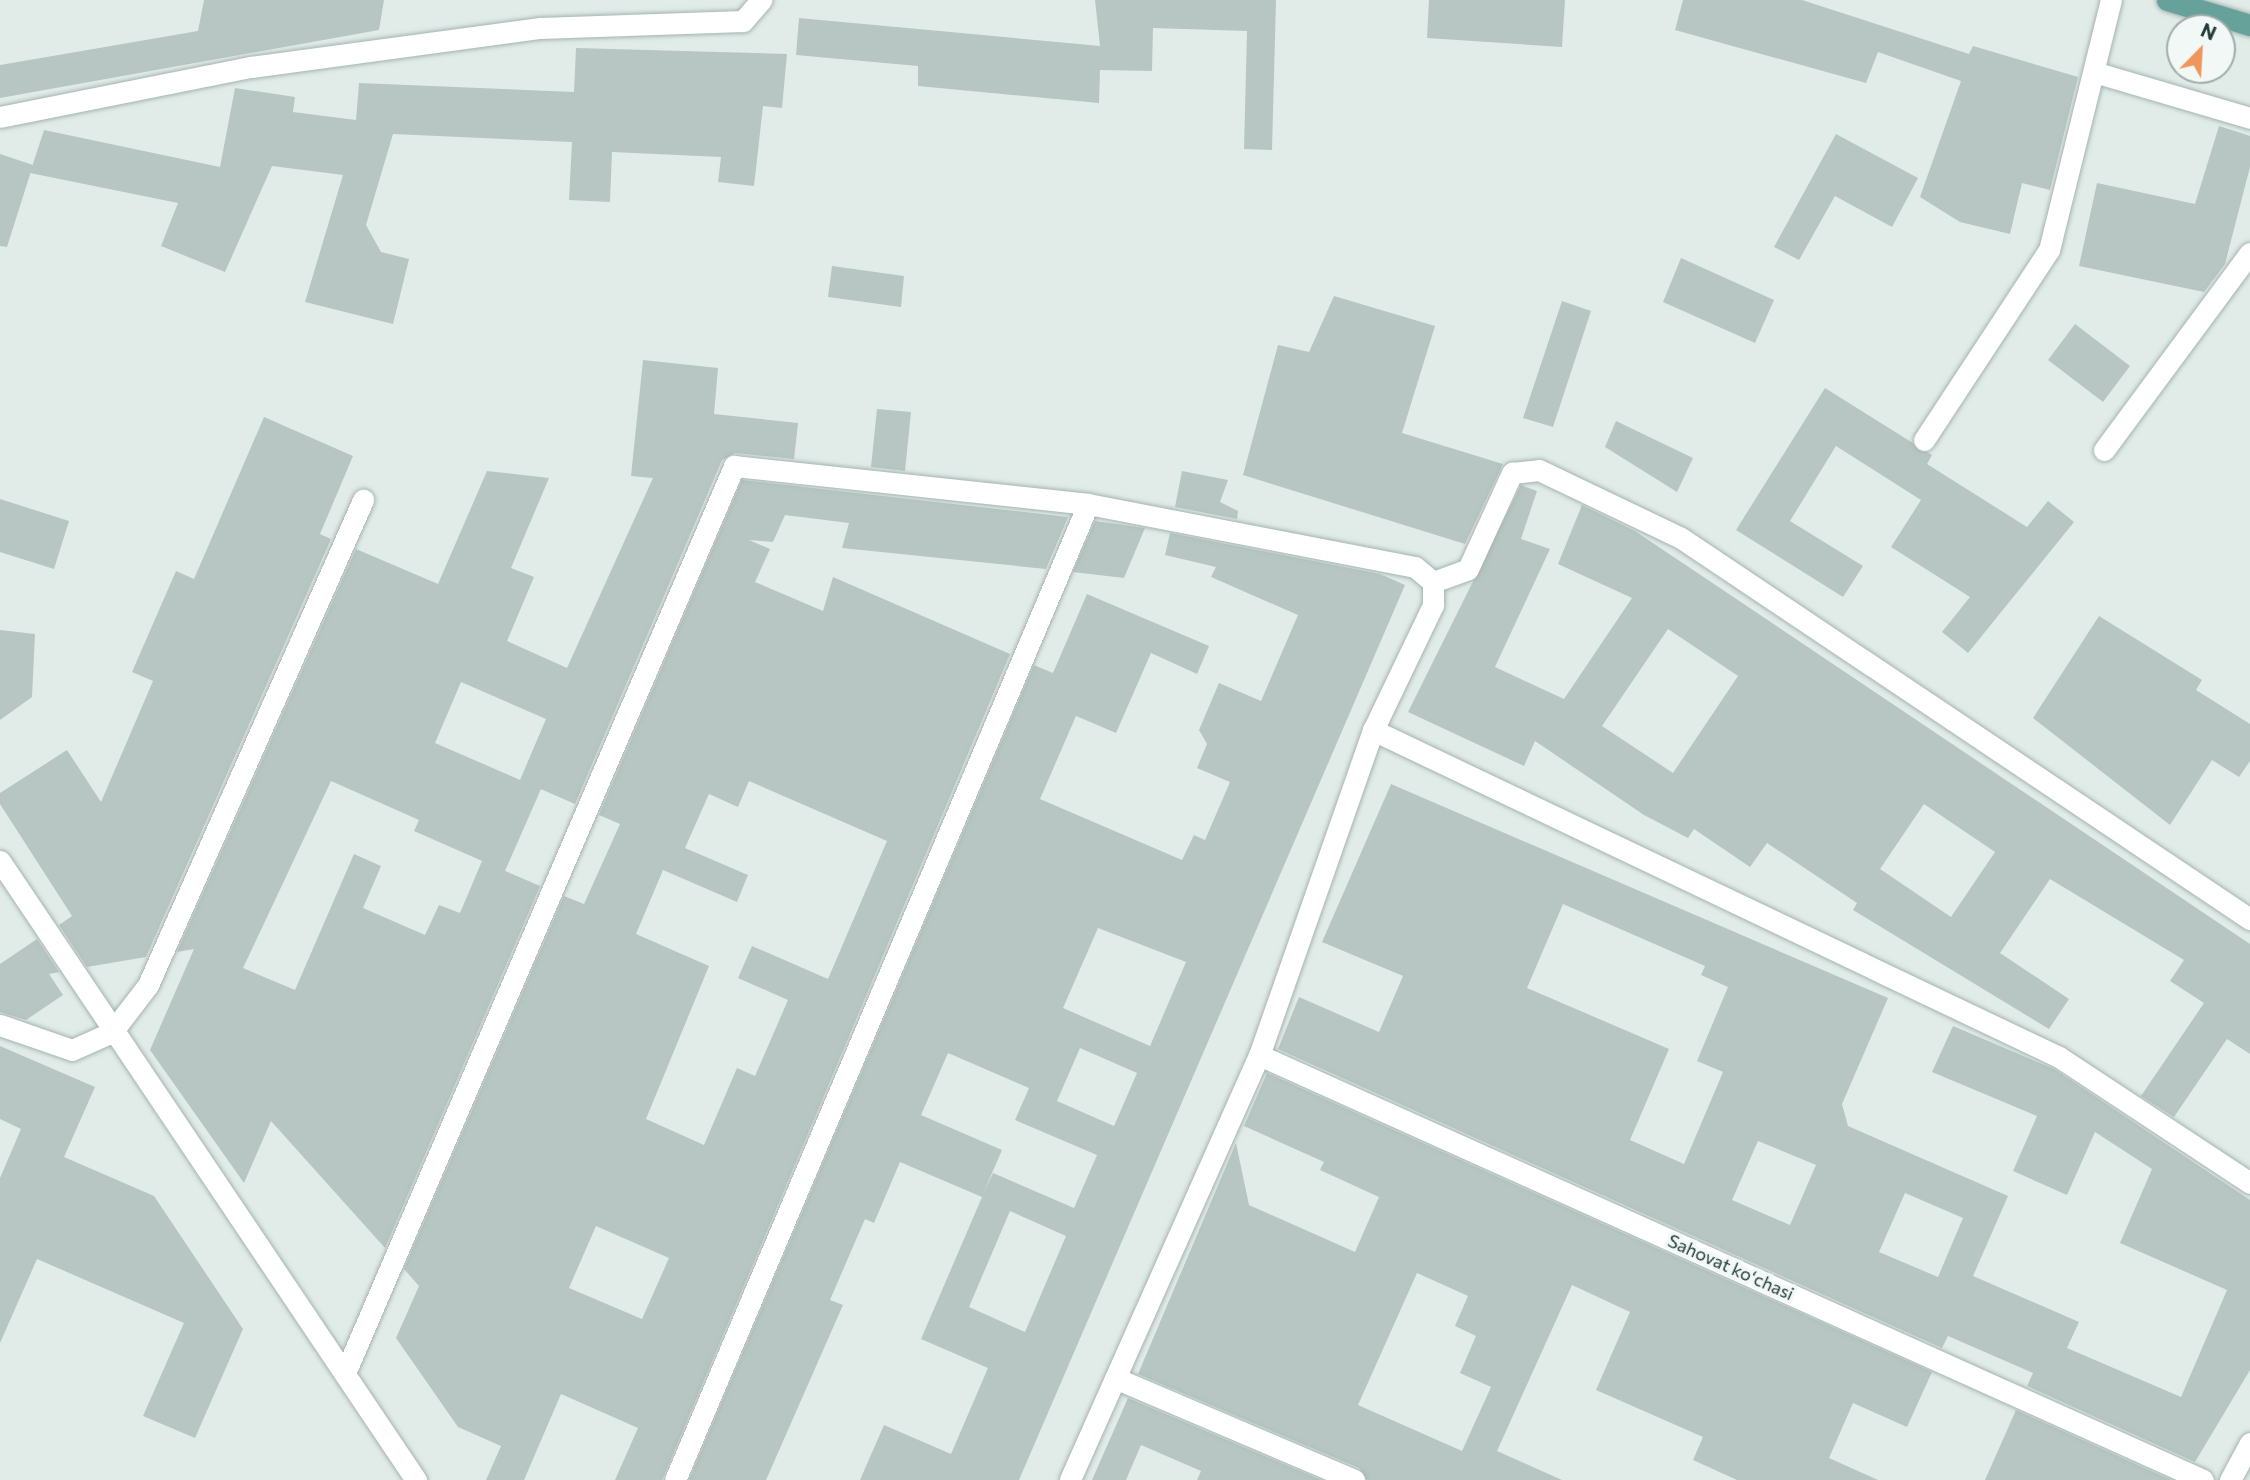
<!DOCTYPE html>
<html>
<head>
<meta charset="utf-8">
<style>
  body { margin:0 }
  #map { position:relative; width:2250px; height:1480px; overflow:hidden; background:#e1ece9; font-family:Commissioner,sans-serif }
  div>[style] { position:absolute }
  .building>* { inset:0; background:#b7c6c2 }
  .roads { filter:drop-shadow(0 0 2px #a4b4b1) drop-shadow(0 0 2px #a4b4b1) }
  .minor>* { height:21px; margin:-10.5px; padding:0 10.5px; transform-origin:10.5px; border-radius:10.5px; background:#fff }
  .major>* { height:21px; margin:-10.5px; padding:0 10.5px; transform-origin:10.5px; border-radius:10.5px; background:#66a19a }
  span { translate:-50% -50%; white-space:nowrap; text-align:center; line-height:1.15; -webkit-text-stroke:7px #f2f8f6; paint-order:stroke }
  .street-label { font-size:18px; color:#223c39 }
  .north { position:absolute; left:2166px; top:14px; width:70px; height:70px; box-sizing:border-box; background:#f2f8f6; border:2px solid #9fadaa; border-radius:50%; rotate:24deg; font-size:19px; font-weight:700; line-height:28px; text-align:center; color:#223c39 }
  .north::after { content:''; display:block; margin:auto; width:24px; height:32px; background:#f0965b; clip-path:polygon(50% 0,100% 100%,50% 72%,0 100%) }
</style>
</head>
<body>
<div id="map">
  <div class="building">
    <i style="clip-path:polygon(204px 0,384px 0,379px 30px,0 98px,0 65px,198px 31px)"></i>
    <i style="clip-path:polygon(1095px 0,1276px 0,1272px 150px,1244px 149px,1247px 31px,1153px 28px,1152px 71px,1100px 70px,1099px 103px,918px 86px,918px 66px,796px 55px,799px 18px,1100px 46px)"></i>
    <i style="clip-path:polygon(1429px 0,1565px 0,1562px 47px,1427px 38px)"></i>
    <i style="clip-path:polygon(1683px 0,1802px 0,1969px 54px,1973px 46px,2078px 77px,2050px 190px,2022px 183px,2010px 234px,1960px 222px,1920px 197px,1961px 81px,1878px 52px,1866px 83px,1675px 30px)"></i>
    <i style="clip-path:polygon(576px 48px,787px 54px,782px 108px,763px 106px,754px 186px,718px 182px,721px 157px,612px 152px,610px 202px,569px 200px,572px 142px,393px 134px,366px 225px,381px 252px,409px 259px,393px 324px,305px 302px,343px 175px,272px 166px,225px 272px,161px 246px,178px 203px,30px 173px,44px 130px,220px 167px,235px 88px,295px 97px,293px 112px,356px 120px,359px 83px,574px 92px)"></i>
    <i style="clip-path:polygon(2219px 126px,2250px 136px,2250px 167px,2225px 264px,2204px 292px,2079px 266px,2097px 183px,2195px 204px)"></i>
    <i style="clip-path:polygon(1836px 134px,1918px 178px,1892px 227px,1835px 196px,1799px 260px,1774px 247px)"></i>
    <i style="clip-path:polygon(0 154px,33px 165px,7px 247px,0 246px)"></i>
    <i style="clip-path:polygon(1681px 258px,1774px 300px,1755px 343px,1663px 302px)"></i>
    <i style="clip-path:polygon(832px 266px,904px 276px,901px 307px,828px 297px)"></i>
    <i style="clip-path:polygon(1334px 296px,1435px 326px,1402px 433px,1503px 464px,1465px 544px,1243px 475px,1278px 345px,1309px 352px)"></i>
    <i style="clip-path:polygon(1562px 301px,1591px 311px,1553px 427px,1523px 418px)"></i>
    <i style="clip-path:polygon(2075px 324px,2130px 366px,2103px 402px,2048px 360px)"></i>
    <i style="clip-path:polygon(643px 360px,718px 368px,714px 414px,798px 423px,794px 459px,735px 453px,722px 460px,575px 804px,520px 780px,546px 719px,461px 682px,435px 743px,541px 789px,505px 871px,414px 831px,419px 820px,331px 781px,243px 968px,295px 990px,354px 854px,381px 866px,363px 908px,425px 935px,439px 905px,460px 913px,482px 861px,540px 886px,385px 1248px,271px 1121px,244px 1183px,150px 1050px,194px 949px,177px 952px,356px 549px,438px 584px,487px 471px,549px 478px,511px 568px,534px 577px,507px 641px,567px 668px,653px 478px,631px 476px)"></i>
    <i style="clip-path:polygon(1825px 388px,1932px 455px,1927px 464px,2027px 527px,2048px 501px,2074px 522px,1968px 653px,1942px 632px,1970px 597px,1891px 547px,1921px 500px,1836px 446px,1790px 521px,1863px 566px,1843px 597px,1736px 530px)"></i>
    <i style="clip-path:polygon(877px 409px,911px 412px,905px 471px,871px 467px)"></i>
    <i style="clip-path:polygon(264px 417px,353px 456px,320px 534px,331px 539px,146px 957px,87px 967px,59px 925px,72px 916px,0 804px,0 793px,67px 750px,101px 802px,153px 681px,132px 672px,176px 571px,194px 579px)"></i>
    <i style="clip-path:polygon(1616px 421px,1693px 458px,1677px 492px,1605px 447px)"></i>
    <i style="clip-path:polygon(1182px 471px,1228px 480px,1220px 502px,1238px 511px,1237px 519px,1175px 507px)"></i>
    <i style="clip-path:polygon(evenodd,742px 480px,1068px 517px,1046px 569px,842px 548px,849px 523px,785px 515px,773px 542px,749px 540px,770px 549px,755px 582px,823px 611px,833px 577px,1010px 654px,662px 1480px,615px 1480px,638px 1428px,561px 1394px,524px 1480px,486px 1480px,501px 1446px,458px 1427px,396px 1338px,419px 1286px,404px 1269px,564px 896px,584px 904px,620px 824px,599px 815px,742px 480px,749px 781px,887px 841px,828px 979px,752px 946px,738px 978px,788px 1000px,755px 1076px,737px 1068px,704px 1145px,646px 1119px,709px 966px,636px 934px,663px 870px,737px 902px,748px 875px,685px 848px,709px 794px,738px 807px,749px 781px,742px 480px,596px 1226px,669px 1258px,642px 1319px,569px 1288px,596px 1226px)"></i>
    <i style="clip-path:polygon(evenodd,1521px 485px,1537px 491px,1521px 539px,1550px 549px,1495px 667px,1564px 699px,1632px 598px,1558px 564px,1582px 505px,1635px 531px,2250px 944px,2250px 1054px,2227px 1039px,2174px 1117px,2141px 1096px,2204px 1003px,2170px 981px,2184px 960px,2050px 879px,2000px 953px,2069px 999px,2049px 1029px,1853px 910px,1857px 903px,1767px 843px,1750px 867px,1694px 829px,1688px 838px,1644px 815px,1535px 741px,1524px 766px,1408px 712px,1521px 485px,1668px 629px,1738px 676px,1673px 773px,1602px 726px,1668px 629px,1521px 485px,1924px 804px,1995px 852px,1951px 917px,1880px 869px,1924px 804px)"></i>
    <i style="clip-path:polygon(0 499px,69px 521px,54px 569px,0 552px)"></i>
    <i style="clip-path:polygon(1095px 521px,1145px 528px,1124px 578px,1073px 572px)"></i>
    <i style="clip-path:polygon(evenodd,1170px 533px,1380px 574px,1405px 585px,1019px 1480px,860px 1480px,884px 1425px,951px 1454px,988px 1368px,921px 1339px,982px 1197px,900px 1162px,874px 1223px,865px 1219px,830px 1300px,843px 1305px,766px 1480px,689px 1480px,1034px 665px,1053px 673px,1087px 594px,1209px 646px,1197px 674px,1151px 653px,1116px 733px,1076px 716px,1040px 799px,1182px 860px,1194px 835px,1205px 840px,1230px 782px,1197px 768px,1207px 744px,1199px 730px,1219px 683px,1261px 701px,1298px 615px,1211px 577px,1216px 567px,1165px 555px,1170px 533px,1098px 928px,1186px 962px,1150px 1046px,1063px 1008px,1098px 928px,1170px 533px,1080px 1048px,1137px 1073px,1114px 1126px,1057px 1101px,1080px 1048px,1170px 533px,948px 1053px,1029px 1088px,1015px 1120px,1097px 1155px,1074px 1208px,993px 1173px,983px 1194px,1002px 1150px,921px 1115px,948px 1053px,1170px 533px,1010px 1211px,1066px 1236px,1025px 1332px,969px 1307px,1010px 1211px)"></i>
    <i style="clip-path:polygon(2099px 616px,2202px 680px,2196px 690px,2250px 724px,2250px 761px,2239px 777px,2212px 760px,2170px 825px,2033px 718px)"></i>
    <i style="clip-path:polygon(0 630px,35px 634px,32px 697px,0 720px)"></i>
    <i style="clip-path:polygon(evenodd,1391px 784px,1888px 998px,1842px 1104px,1848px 1126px,2008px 1196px,1973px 1276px,2079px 1322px,2067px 1348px,2181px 1397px,2227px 1290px,2120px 1243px,2152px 1169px,2095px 1132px,2067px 1195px,2013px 1171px,2037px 1116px,1932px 1072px,1953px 1026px,2054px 1069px,2250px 1200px,2250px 1370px,2195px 1462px,2027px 1386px,2033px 1373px,1948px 1336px,1942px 1348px,1278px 1049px,1299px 997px,1379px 1032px,1403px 976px,1322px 942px,1391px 784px,1563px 904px,1705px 966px,1701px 975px,1728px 987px,1697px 1061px,1723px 1072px,1684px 1164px,1630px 1140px,1669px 1049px,1527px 988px,1563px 904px,1391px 784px,1758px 1141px,1816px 1165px,1790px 1225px,1732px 1200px,1758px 1141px,1391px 784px,1905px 1193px,1963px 1218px,1938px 1277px,1879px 1252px,1905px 1193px)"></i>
    <i style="clip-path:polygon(37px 939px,59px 972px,49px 974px,63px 995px,26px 1020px,0 1012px,0 964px)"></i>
    <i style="clip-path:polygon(0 1046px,95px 1087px,64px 1157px,154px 1196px,243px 1329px,195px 1438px,143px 1416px,184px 1323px,37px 1259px,0 1343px,0 1178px,21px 1129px,0 1119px)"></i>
    <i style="clip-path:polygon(evenodd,1267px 1073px,1932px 1372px,1907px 1427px,1853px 1403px,1829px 1458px,1878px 1480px,1737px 1480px,1693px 1460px,1703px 1437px,1596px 1390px,1630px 1312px,1572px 1285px,1497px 1451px,1562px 1480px,1367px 1480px,1359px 1468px,1138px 1374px,1236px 1143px,1249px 1205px,1355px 1252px,1379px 1197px,1320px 1170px,1324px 1162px,1244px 1126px,1267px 1073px,1417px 1273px,1468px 1296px,1455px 1326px,1476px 1336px,1460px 1373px,1491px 1387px,1462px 1451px,1358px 1405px,1417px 1273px)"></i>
    <i style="clip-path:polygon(1128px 1398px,1321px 1480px,1197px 1480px,1201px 1471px,1141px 1445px,1126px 1480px,1092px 1480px)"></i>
    <i style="clip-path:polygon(2016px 1410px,2171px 1480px,1985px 1480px)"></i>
  </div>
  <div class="roads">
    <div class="minor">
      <i style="left:2094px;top:72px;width:163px;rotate:16.4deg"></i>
      <i style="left:0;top:117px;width:256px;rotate:-11.3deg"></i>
      <i style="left:251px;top:67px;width:292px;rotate:-7.7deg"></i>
      <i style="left:540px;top:28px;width:203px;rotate:-2deg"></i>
      <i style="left:743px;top:21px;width:28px;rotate:-49deg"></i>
      <i style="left:1924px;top:440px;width:227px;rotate:-56.7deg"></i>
      <i style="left:2049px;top:250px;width:258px;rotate:-76.1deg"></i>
      <i style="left:2104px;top:450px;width:245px;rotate:-53.5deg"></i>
      <i style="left:1433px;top:582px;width:37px;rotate:-20deg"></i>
      <i style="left:1468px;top:569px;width:106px;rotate:-65.4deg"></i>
      <i style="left:1512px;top:473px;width:27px;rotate:-6deg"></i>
      <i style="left:1539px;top:470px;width:157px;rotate:25.6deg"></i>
      <i style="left:1681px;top:538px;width:685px;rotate:33.81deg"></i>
      <i style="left:1373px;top:730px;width:760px;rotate:25.49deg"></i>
      <i style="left:2059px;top:1057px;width:229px;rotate:33.4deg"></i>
      <i style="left:0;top:861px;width:746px;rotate:56.1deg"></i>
      <i style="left:0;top:1025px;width:76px;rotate:19.1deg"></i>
      <i style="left:72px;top:1050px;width:44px;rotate:-24.2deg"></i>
      <i style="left:112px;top:1032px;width:59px;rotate:-52.5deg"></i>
      <i style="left:148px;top:985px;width:531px;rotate:-66.09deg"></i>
      <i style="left:1259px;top:1055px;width:1035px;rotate:24.24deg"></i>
      <i style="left:346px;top:1371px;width:985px;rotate:-66.79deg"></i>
      <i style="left:734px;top:466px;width:356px;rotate:6.1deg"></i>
      <i style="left:1088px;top:504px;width:333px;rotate:10.9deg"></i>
      <i style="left:1415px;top:567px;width:23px;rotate:40deg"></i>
      <i style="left:1433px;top:582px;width:23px;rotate:90deg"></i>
      <i style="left:1433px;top:605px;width:139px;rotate:115.6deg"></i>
      <i style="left:1373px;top:730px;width:344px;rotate:109.3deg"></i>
      <i style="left:1259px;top:1055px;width:465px;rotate:114deg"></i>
      <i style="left:1115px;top:1378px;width:260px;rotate:23.1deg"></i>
      <i style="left:675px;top:1480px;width:1060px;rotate:-67.06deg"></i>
      <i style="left:2230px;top:1480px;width:42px;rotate:-61.6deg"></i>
    </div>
    <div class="major">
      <i style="left:2167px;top:0;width:87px;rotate:16.8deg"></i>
    </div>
  </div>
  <div class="street-label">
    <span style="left:1731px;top:1267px;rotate:24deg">Sahovat koʻchasi</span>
  </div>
  <div class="north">N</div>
</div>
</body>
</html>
